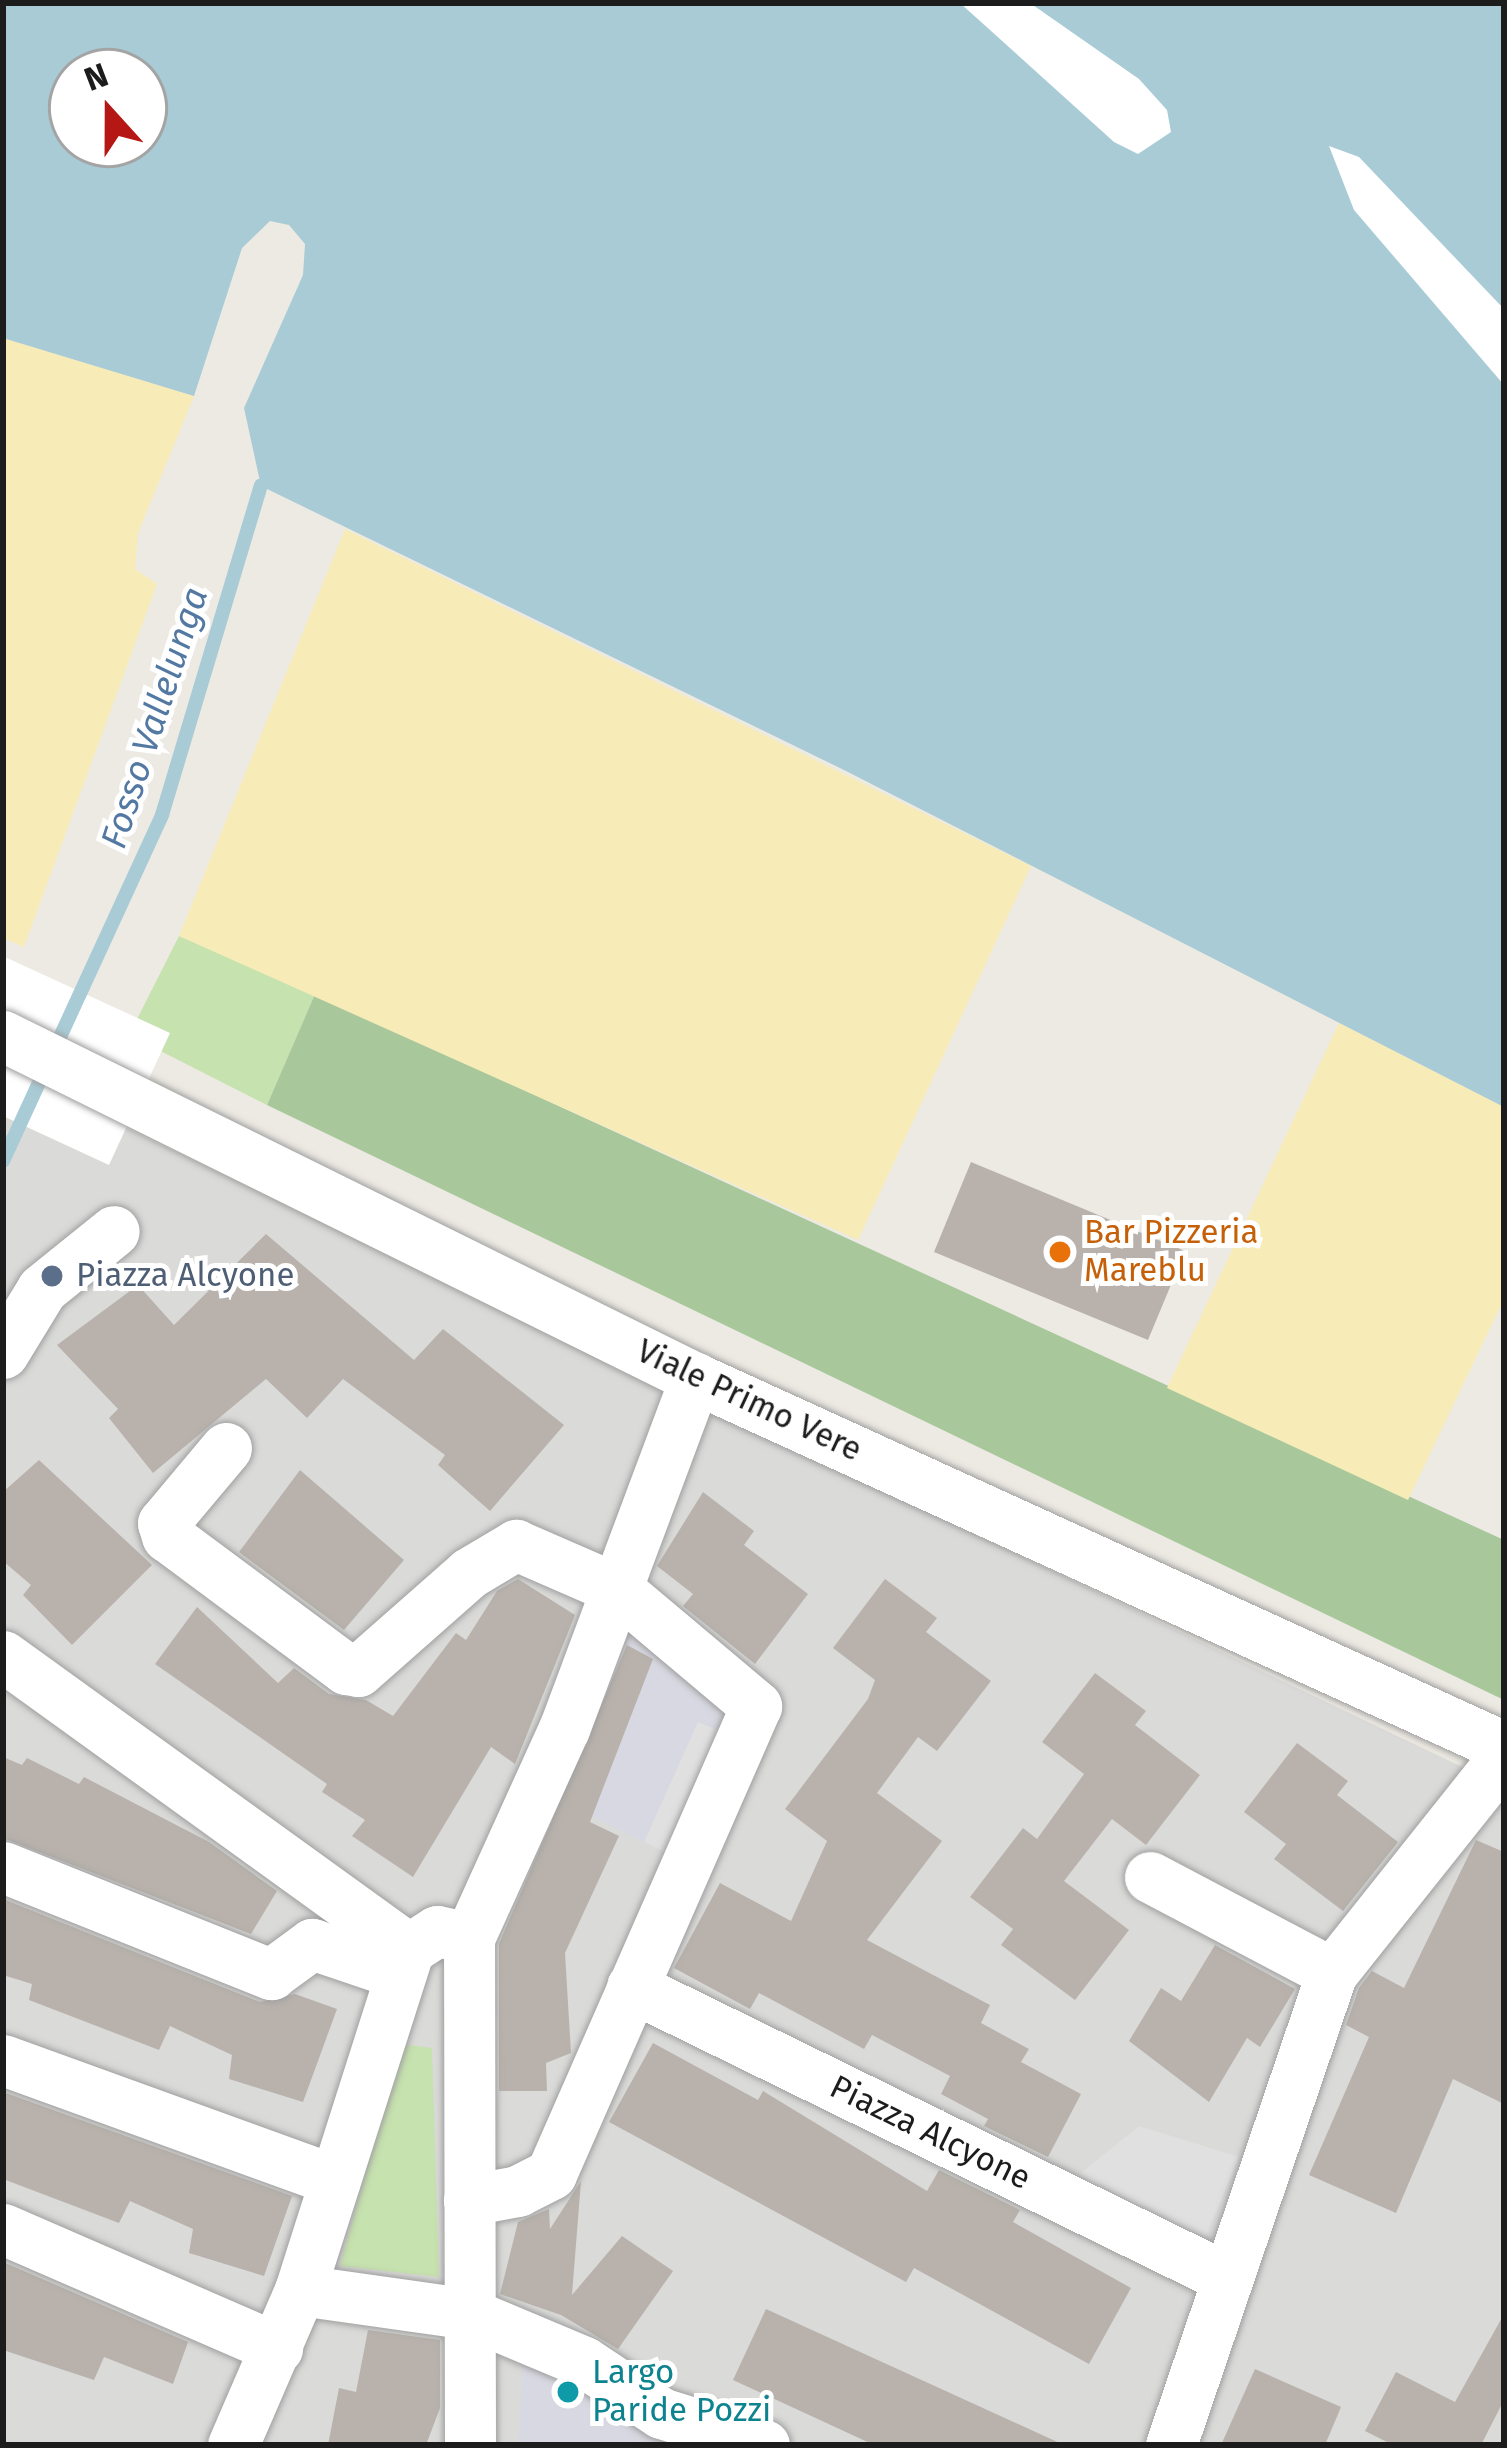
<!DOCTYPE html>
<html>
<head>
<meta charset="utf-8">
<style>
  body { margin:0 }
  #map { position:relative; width:1507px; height:2448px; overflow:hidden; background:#edeae3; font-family:"Fira Sans",sans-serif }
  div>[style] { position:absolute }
  .residential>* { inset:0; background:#dadad9 }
  .grass>* { inset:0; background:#c6e2ae }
  .forest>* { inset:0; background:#a8c89c }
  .sand>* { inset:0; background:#f7ebb7 }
  .parking>* { inset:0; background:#e0e0e0 }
  .plaza>* { inset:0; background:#d8d8e2 }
  .water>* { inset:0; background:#a8cbd6 }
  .pier>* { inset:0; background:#fff }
  .stream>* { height:14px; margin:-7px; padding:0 7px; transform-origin:7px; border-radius:7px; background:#a8cbd6 }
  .building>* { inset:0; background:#b9b2ac }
  .roads { filter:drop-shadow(0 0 3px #a0a0a0) drop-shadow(0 0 3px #a0a0a0) }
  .minor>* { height:51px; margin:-25.5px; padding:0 25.5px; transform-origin:25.5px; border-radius:25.5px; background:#fff }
  .dots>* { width:33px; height:33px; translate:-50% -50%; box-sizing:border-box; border:6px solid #fff; border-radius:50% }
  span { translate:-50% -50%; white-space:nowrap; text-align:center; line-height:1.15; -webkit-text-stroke:10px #fff; paint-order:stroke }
  .food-label { font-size:33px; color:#c56008 }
  .left { translate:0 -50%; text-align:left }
  .service-label { font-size:33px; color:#4e5e75 }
  .street-label { font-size:33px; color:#1c1c1c }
  .culture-label { font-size:33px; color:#0d838f }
  .water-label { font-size:36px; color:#5379a2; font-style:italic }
  .frame { position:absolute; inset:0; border:6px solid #1c1c1c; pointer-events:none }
  .north { position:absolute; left:48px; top:48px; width:120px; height:120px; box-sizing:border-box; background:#fff; border:3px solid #a4a4a4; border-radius:50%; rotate:339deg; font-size:33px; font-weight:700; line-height:48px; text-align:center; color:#1c1c1c }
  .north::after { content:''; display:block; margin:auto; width:42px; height:54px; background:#b51714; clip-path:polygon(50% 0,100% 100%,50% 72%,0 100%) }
</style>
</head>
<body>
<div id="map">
  <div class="residential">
    <i style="clip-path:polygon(3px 1069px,1504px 1787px,1504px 2445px,3px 2445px)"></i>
  </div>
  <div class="grass">
    <i style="clip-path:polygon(179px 936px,315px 994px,267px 1105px,129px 1035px)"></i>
    <i style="clip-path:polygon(400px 2044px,432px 2048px,439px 2277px,340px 2266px)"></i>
  </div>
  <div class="forest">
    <i style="clip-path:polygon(315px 994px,1504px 1540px,1504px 1700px,267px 1105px)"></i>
  </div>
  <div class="sand">
    <i style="clip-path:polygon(3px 338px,194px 396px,138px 533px,135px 569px,157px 584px,24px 947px,3px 938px)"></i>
    <i style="clip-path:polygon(345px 529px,1031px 866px,858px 1240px,179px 936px)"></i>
    <i style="clip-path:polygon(1339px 1023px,1504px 1107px,1504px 1299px,1408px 1500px,1167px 1388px)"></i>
  </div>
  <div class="parking">
    <i style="clip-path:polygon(698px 1721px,729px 1735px,673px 1856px,644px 1842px)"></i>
    <i style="clip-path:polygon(1139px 2126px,1239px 2157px,1202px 2245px,1066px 2185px)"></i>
  </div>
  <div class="plaza">
    <i style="clip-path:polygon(625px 1608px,729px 1706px,729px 1735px,698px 1722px,644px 1842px,548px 1795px)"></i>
    <i style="clip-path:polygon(524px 2349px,698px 2445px,518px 2445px)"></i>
  </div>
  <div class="water">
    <i style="clip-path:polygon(evenodd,3px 3px,1504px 3px,1504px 1107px,844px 770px,261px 486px,244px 408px,303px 275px,305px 244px,289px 225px,270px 221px,242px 248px,194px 396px,3px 338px,3px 3px,72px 72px,144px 72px,144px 144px,72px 144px,72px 72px)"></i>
  </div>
  <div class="pier">
    <i style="clip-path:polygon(960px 3px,1030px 3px,1139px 79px,1167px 110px,1171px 132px,1138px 154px,1114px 142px)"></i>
    <i style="clip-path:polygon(1329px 146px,1359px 157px,1504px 309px,1504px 385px,1354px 210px)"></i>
    <i style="clip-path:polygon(5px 957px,170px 1033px,109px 1165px,3px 1116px)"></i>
  </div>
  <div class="stream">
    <i style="left:3px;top:1161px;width:381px;rotate:-65.3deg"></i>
    <i style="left:162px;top:815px;width:344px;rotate:-73.3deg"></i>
  </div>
  <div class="building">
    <i style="clip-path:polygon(971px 1162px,1185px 1251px,1148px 1340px,934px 1252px)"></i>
    <i style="clip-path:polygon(266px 1234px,414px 1360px,443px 1329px,564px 1425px,490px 1511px,438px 1465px,445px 1455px,343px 1379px,307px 1418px,266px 1379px,153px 1473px,109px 1418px,118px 1409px,57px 1345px,138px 1285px,174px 1325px)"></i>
    <i style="clip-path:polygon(39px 1460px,152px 1565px,72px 1645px,23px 1595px,31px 1585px,3px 1561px,3px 1492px)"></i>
    <i style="clip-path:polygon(300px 1470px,404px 1560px,344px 1630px,239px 1552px)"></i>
    <i style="clip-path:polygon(703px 1492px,754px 1531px,744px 1545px,808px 1594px,755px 1664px,683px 1606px,693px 1594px,657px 1566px)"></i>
    <i style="clip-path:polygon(518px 1579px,575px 1615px,515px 1764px,491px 1747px,413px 1877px,352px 1836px,365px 1820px,322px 1792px,327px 1784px,155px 1664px,197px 1607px,278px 1683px,294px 1668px,329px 1694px,366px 1700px,393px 1716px,456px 1633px,466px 1640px,497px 1591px)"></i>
    <i style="clip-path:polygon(885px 1579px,937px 1618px,926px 1632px,991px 1681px,937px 1751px,918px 1737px,877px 1793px,942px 1841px,867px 1940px,990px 2005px,981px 2023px,1029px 2049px,1021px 2062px,1081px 2094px,1048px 2157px,984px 2126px,988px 2119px,941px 2094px,950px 2076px,872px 2035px,864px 2049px,759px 1993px,750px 2009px,674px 1968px,720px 1883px,791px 1921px,827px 1841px,785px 1809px,868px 1699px,875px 1680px,833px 1648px)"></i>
    <i style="clip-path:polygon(627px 1645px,653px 1659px,590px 1822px,619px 1836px,565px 1953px,571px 2053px,546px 2063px,547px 2091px,499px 2091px,499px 1944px)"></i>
    <i style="clip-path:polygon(1095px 1673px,1146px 1711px,1135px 1725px,1200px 1775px,1146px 1845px,1112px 1819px,1064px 1881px,1129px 1930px,1075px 2000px,1001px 1945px,1013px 1929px,970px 1897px,1023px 1828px,1037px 1839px,1084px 1774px,1042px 1742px)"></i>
    <i style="clip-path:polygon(1297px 1743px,1348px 1781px,1337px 1795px,1398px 1842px,1343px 1911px,1274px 1859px,1286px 1844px,1244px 1812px)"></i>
    <i style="clip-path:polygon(3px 1757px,22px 1765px,27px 1758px,79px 1784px,84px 1777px,209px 1842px,277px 1891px,251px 1934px,3px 1838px)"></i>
    <i style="clip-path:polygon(1476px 1840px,1504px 1852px,1504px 2104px,1453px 2079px,1396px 2213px,1309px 2175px,1369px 2037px,1346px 2025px,1359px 1988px,1372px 1971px,1404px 1988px)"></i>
    <i style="clip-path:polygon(3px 1899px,260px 2002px,295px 1994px,337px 2009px,303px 2102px,229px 2079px,232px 2055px,170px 2026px,159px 2050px,29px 2000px,32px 1984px,3px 1975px)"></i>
    <i style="clip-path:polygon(1215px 1945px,1295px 1989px,1260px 2047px,1247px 2038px,1209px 2102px,1129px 2041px,1161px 1988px,1181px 2001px)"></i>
    <i style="clip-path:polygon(653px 2043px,758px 2100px,763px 2091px,927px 2191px,939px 2170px,1020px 2210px,1013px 2222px,1131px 2288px,1089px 2364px,914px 2268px,906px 2282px,609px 2122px)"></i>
    <i style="clip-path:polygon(3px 2092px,292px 2196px,264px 2276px,189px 2253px,193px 2229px,130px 2201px,119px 2223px,3px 2179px)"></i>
    <i style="clip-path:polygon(581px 2181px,572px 2295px,622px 2236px,673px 2271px,618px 2349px,561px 2315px,500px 2294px,518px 2222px,549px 2209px,550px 2229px)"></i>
    <i style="clip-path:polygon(3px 2262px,188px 2342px,173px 2384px,104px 2357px,94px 2380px,3px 2350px)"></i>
    <i style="clip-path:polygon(766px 2309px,1064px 2445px,874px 2445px,733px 2380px)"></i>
    <i style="clip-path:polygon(1504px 2314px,1504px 2400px,1481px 2445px,1393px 2445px,1365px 2431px,1396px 2372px,1455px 2402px)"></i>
    <i style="clip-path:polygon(368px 2330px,440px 2340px,440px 2408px,426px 2445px,328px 2445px,339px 2388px,356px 2392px)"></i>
    <i style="clip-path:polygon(1255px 2369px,1341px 2407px,1325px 2445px,1221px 2445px)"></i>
  </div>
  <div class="roads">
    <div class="minor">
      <i style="left:3px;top:1036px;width:772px;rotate:26.3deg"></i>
      <i style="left:695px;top:1378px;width:889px;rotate:24.52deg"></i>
      <i style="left:3px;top:1353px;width:75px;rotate:-58.6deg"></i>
      <i style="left:42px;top:1289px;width:92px;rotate:-38.9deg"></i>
      <i style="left:226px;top:1448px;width:98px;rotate:130deg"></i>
      <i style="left:163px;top:1523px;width:14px;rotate:73deg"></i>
      <i style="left:167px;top:1536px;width:223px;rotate:36.6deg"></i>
      <i style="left:346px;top:1669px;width:12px;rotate:9deg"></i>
      <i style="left:358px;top:1671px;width:148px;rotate:-41.4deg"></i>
      <i style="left:469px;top:1573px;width:55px;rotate:-30.8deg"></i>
      <i style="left:516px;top:1545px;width:110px;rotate:23.5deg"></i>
      <i style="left:617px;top:1589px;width:182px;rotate:40.1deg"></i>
      <i style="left:756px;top:1706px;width:511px;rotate:113.66deg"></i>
      <i style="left:551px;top:2174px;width:37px;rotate:153deg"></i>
      <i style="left:518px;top:2191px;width:50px;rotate:169.6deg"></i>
      <i style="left:3px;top:1656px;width:501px;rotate:35.82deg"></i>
      <i style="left:3px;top:1867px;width:289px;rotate:21.8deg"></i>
      <i style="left:271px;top:1974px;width:51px;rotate:-36.2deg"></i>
      <i style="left:312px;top:1944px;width:93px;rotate:18.8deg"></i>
      <i style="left:1150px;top:1877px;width:206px;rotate:27.8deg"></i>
      <i style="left:632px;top:1987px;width:662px;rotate:26.06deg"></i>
      <i style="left:3px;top:2060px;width:353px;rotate:19.9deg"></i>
      <i style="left:3px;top:2229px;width:299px;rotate:23.5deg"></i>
      <i style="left:300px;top:2290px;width:172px;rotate:8deg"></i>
      <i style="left:470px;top:2314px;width:124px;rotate:22.8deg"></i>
      <i style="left:584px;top:2362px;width:92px;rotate:33.5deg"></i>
      <i style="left:661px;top:2413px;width:108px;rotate:17.3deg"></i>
      <i style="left:233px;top:2445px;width:169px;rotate:-66.6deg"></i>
      <i style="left:300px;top:2290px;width:358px;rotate:-72.3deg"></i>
      <i style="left:409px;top:1949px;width:33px;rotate:-33deg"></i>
      <i style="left:437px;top:1931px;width:33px;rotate:12deg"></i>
      <i style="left:470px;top:2445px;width:507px;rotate:-90.11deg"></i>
      <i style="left:469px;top:1938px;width:230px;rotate:-65.6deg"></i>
      <i style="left:564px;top:1729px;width:375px;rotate:-69.5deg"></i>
      <i style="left:1171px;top:2445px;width:499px;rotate:-71.2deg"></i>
      <i style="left:1332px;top:1973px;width:276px;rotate:-51.5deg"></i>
    </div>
  </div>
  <div class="dots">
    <i style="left:1060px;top:1252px;background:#e8710a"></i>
    <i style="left:52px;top:1276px;background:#5c6f8a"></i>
    <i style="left:568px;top:2392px;background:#0f9aa8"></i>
  </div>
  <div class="food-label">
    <span class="left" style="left:1084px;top:1252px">Bar Pizzeria<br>Mareblu</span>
  </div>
  <div class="service-label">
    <span class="left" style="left:76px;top:1276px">Piazza Alcyone</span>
  </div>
  <div class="street-label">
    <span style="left:749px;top:1401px;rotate:25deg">Viale Primo Vere</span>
    <span style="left:930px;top:2133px;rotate:26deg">Piazza Alcyone</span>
  </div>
  <div class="culture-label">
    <span class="left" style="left:592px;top:2392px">Largo<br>Paride Pozzi</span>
  </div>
  <div class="water-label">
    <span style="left:155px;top:718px;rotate:-72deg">Fosso Vallelunga</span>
  </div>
  <div class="frame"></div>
  <div class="north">N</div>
</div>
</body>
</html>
